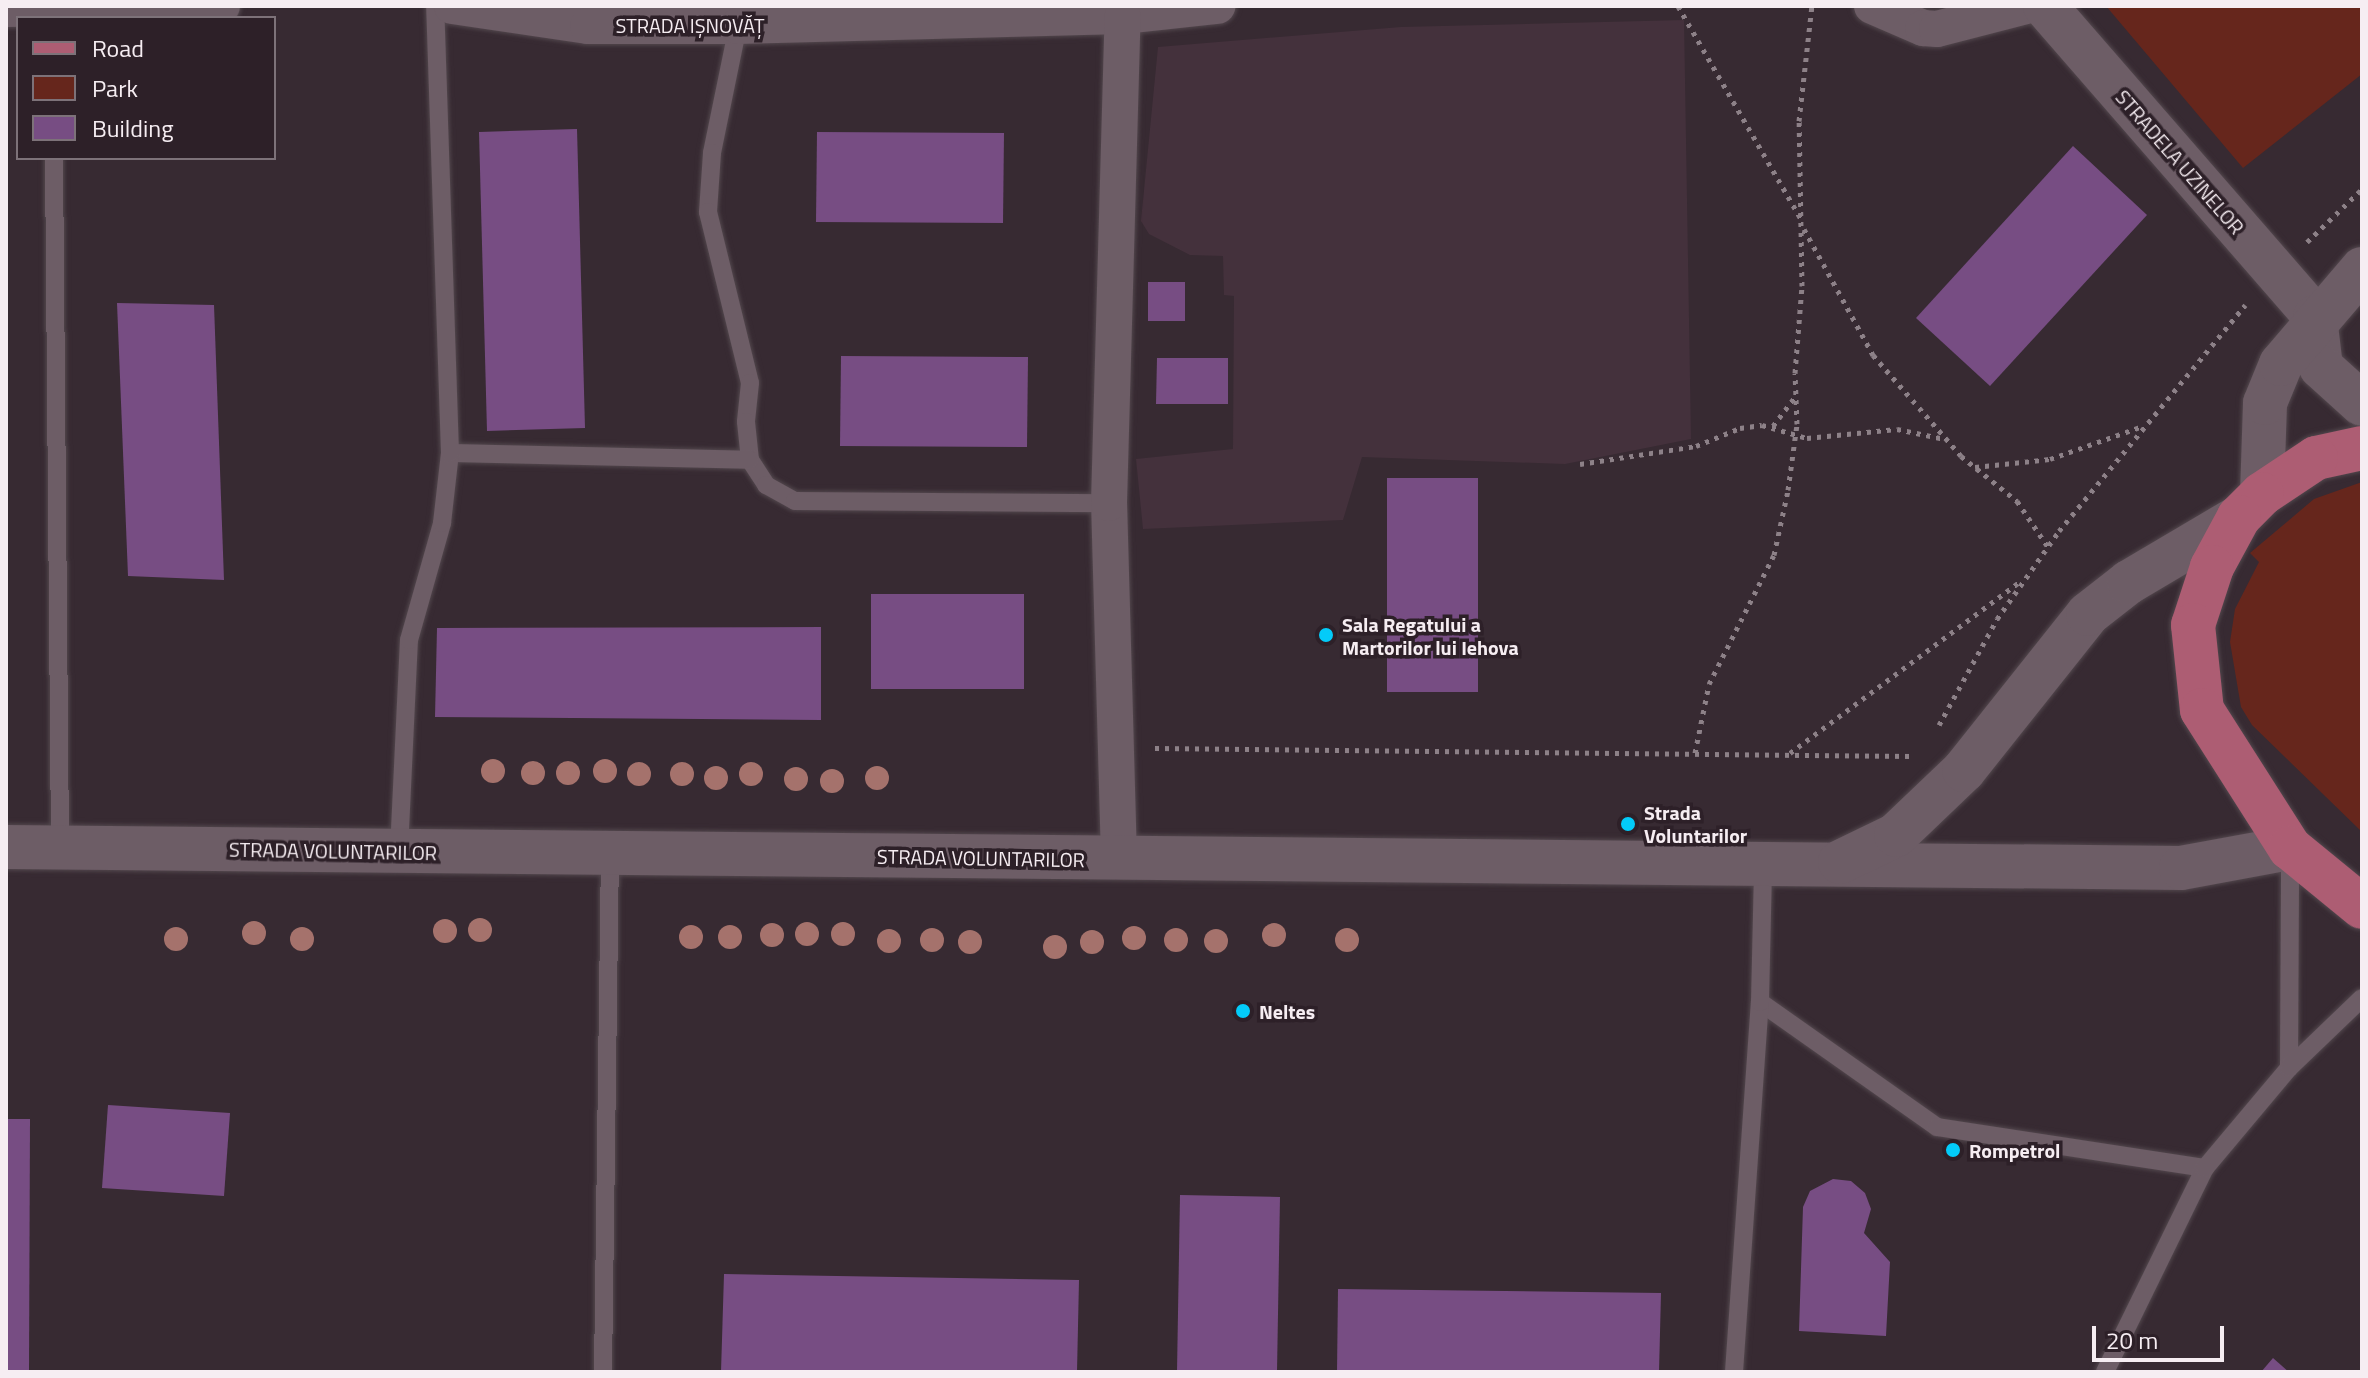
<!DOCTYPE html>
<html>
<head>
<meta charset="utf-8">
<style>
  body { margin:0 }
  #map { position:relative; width:2368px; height:1378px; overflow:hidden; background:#372a32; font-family:"Titillium Web",sans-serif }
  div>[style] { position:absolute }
  .built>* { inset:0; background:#44313c }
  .green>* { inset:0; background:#66261c }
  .building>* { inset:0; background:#774d83 }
  .path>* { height:5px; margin-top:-2.5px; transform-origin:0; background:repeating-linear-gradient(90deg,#8d8188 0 4px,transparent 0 10px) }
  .roads { filter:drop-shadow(0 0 2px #52474d) drop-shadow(0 0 2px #52474d) }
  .lane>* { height:18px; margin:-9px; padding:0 9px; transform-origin:9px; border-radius:9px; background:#6d5d66 }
  .street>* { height:36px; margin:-18px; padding:0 18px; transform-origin:18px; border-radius:18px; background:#6d5d66 }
  .secondary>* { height:44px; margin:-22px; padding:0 22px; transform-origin:22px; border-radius:22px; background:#6d5d66 }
  .primary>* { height:44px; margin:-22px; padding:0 22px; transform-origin:22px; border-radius:22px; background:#ad5d73 }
  .trees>* { width:24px; height:24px; margin:-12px; border-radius:50%; background:#a5726c }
  .dots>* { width:22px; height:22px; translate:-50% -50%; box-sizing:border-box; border:4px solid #2d2028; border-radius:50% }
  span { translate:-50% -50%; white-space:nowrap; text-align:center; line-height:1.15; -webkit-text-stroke:7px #2d2028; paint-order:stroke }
  .street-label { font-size:20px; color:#f6edf2 }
  .poi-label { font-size:20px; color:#f6edf2; font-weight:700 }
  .left { translate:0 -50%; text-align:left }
  .frame { position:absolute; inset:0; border:8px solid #f6edf2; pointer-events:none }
  .legend { position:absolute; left:16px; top:16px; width:260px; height:144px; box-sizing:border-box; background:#2d2028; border:2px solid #7d7279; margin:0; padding:10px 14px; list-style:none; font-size:24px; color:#f6edf2 }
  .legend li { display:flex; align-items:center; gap:16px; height:40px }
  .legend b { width:40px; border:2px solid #7d7279 }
  .scale { position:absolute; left:2092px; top:1326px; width:132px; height:36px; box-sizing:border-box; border:4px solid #f6edf2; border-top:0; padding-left:10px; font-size:24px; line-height:28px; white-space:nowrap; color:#f6edf2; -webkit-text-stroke:6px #2d2028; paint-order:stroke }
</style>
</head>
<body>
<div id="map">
  <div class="built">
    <i style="clip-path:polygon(1684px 20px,1691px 439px,1565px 464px,1362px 457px,1343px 520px,1143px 529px,1136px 459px,1233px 449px,1234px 296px,1224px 295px,1223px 256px,1190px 255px,1149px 234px,1141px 221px,1158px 47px,1401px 27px)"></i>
  </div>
  <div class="green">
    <i style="clip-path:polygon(2106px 6px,2362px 6px,2362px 74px,2243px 168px)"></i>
    <i style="clip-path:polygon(2362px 482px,2362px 832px,2252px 725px,2241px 707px,2230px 642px,2235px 609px,2259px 562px,2250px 553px,2314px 499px)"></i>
  </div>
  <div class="building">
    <i style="clip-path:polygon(577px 129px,585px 428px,487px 431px,479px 132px)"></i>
    <i style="clip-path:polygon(817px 132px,1004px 133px,1003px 223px,816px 222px)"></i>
    <i style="clip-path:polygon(2073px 146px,2147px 215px,1990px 386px,1916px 318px)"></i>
    <i style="clip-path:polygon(1148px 282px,1185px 282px,1185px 321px,1148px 321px)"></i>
    <i style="clip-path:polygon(117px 303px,214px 305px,224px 580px,128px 576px)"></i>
    <i style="clip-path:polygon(841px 356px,1028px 357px,1027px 447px,840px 446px)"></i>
    <i style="clip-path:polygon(1157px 358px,1228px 358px,1228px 404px,1156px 404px)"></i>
    <i style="clip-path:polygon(1387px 478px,1478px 478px,1478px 692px,1387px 692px)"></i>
    <i style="clip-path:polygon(871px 594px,1024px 594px,1024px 689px,871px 689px)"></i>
    <i style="clip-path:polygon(821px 627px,821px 720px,435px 717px,437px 628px)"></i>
    <i style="clip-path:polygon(108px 1105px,230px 1113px,224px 1196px,102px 1188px)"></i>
    <i style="clip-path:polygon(6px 1119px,30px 1119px,29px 1372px,6px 1372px)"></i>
    <i style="clip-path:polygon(1833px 1179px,1851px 1181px,1865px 1193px,1871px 1209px,1864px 1233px,1890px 1262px,1886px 1336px,1799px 1331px,1803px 1207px,1810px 1191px)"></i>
    <i style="clip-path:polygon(1180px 1195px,1280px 1197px,1277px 1372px,1177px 1372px)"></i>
    <i style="clip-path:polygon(724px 1274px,1079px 1280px,1077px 1372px,721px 1372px)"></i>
    <i style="clip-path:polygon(1338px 1289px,1661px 1293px,1659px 1372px,1337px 1372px)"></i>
    <i style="clip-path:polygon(2273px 1358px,2289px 1372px,2261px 1372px)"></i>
  </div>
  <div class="path">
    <i style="left:1678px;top:6px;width:246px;rotate:60deg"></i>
    <i style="left:1804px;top:229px;width:144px;rotate:61.3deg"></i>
    <i style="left:1873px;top:355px;width:134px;rotate:48.9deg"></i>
    <i style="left:1961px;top:456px;width:72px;rotate:38.8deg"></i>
    <i style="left:2017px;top:501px;width:55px;rotate:56deg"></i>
    <i style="left:2307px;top:242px;width:76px;rotate:-43.9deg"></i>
    <i style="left:1773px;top:426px;width:38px;rotate:-53deg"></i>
    <i style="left:1580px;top:464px;width:117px;rotate:-8.8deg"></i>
    <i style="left:1696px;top:446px;width:48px;rotate:-22.2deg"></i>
    <i style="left:1740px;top:428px;width:22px;rotate:-8deg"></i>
    <i style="left:1762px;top:425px;width:47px;rotate:16.1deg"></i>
    <i style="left:1807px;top:438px;width:90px;rotate:-5.7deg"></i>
    <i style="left:1897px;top:429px;width:49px;rotate:11.8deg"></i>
    <i style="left:1975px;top:467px;width:75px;rotate:-6.1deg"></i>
    <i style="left:2050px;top:459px;width:99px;rotate:-19.5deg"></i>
    <i style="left:1939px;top:725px;width:121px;rotate:-61.3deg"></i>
    <i style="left:1997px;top:619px;width:108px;rotate:-54.8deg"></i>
    <i style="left:2059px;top:531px;width:293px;rotate:-50.5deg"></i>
    <i style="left:1155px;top:748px;width:757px;rotate:0.61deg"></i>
    <i style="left:1695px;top:753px;width:70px;rotate:-78.5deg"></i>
    <i style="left:1709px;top:684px;width:144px;rotate:-63.3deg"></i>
    <i style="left:1774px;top:555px;width:66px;rotate:-77.8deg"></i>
    <i style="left:1788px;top:490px;width:67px;rotate:-82.2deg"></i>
    <i style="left:1797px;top:424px;width:51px;rotate:-92.2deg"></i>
    <i style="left:1795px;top:373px;width:87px;rotate:-85.4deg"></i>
    <i style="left:1802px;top:286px;width:165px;rotate:-91deg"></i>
    <i style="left:1799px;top:121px;width:116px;rotate:-83.6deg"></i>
    <i style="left:1790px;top:753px;width:289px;rotate:-36.7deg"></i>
  </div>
  <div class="roads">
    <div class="lane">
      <i style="left:738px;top:26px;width:130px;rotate:101.6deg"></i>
      <i style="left:712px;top:153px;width:59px;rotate:93.9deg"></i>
      <i style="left:708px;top:212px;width:176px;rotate:76.2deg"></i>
      <i style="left:750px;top:383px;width:39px;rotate:96deg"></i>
      <i style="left:746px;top:422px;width:38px;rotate:84deg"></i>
      <i style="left:750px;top:460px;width:30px;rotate:57deg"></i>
      <i style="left:766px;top:485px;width:33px;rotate:29deg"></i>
      <i style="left:795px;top:501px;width:314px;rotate:0.4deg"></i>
      <i style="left:54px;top:158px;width:690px;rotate:89.5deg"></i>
      <i style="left:450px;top:453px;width:300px;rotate:1.3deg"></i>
      <i style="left:399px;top:851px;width:211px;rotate:-87.3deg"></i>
      <i style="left:409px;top:640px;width:122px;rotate:-74.2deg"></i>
      <i style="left:442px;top:523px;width:70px;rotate:-83.5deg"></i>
      <i style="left:450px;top:453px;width:447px;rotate:-91.9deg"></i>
      <i style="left:1760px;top:1002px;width:217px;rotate:35.2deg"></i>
      <i style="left:1937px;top:1127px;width:271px;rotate:8.7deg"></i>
      <i style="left:2289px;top:1068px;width:213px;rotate:-89.7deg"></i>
      <i style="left:603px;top:1372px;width:518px;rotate:-89.23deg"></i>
      <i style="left:1734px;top:1372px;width:371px;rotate:-86deg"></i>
      <i style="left:1760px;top:1002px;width:136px;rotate:-88.7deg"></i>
      <i style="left:2105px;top:1372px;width:227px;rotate:-63.9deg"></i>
      <i style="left:2205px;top:1168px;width:131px;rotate:-50deg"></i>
      <i style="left:2289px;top:1068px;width:101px;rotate:-43.8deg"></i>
    </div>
    <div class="street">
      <i style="left:452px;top:6px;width:137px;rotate:8.4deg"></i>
      <i style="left:588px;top:26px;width:150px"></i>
      <i style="left:738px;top:26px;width:385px;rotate:-1.5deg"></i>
      <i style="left:1123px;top:16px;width:95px;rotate:-6.1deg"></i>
      <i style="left:1872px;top:6px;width:56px;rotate:23.3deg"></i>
      <i style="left:1923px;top:28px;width:14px;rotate:4deg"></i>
      <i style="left:1937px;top:29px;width:92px;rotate:-14.5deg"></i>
      <i style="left:6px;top:9px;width:216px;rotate:-0.8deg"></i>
      <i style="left:1119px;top:859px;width:356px;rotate:-91.6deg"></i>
      <i style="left:1109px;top:503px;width:487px;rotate:-88.4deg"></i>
    </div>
    <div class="secondary">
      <i style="left:2045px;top:6px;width:412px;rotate:49deg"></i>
      <i style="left:2315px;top:317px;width:50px;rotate:83.2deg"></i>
      <i style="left:2321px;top:367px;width:55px;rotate:42.1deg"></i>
      <i style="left:2262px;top:494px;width:91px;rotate:-88.1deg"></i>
      <i style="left:2265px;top:403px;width:42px;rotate:-67.7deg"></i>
      <i style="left:2281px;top:364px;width:125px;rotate:-49.5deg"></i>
      <i style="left:6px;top:847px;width:2175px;rotate:0.55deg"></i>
      <i style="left:2181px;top:868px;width:111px;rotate:-10.4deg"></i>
      <i style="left:1840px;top:862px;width:62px;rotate:-25.7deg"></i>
      <i style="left:1896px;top:835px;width:94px;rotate:-43.7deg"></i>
      <i style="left:1964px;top:770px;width:199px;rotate:-51.5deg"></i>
      <i style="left:2088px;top:614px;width:52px;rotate:-38deg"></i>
      <i style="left:2129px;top:582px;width:128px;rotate:-30.6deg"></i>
    </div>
    <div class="primary">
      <i style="left:2362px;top:448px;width:47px;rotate:167.7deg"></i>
      <i style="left:2316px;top:458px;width:65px;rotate:146.3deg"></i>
      <i style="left:2262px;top:494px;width:33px;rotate:135deg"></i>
      <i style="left:2239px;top:517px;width:57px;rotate:118.4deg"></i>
      <i style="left:2212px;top:567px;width:61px;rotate:108.1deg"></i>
      <i style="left:2193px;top:625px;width:85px;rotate:84deg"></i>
      <i style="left:2202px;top:710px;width:164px;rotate:57.5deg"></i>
      <i style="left:2290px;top:848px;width:93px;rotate:39.3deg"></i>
    </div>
  </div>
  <div class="trees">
    <i style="left:493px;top:771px"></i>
    <i style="left:605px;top:771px"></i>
    <i style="left:533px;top:773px"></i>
    <i style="left:568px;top:773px"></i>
    <i style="left:639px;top:774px"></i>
    <i style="left:682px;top:774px"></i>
    <i style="left:751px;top:774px"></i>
    <i style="left:716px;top:778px"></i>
    <i style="left:877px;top:778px"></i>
    <i style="left:796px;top:779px"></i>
    <i style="left:832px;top:781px"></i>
    <i style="left:480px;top:930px"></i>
    <i style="left:445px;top:931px"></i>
    <i style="left:254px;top:933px"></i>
    <i style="left:807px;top:934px"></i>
    <i style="left:843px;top:934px"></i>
    <i style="left:772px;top:935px"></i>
    <i style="left:1274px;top:935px"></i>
    <i style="left:691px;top:937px"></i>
    <i style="left:730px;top:937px"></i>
    <i style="left:1134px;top:938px"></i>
    <i style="left:176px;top:939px"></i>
    <i style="left:302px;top:939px"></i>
    <i style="left:932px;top:940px"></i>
    <i style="left:1176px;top:940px"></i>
    <i style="left:1347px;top:940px"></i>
    <i style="left:889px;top:941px"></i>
    <i style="left:1216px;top:941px"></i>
    <i style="left:970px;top:942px"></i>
    <i style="left:1092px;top:942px"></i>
    <i style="left:1055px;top:947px"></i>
  </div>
  <div class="dots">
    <i style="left:1326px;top:635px;background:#03cbf9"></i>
    <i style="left:1628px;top:824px;background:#03cbf9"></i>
    <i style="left:1243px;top:1011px;background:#03cbf9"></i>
    <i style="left:1953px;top:1150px;background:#03cbf9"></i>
  </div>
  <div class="street-label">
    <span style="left:690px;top:25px">STRADA IȘNOVĂȚ</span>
    <span style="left:2180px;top:162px;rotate:49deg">STRADELA UZINELOR</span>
    <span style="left:333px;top:851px;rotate:1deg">STRADA VOLUNTARILOR</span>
    <span style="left:981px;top:858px;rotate:1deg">STRADA VOLUNTARILOR</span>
  </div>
  <div class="poi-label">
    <span class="left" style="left:1342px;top:636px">Sala Regatului a<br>Martorilor lui Iehova</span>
    <span class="left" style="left:1644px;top:824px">Strada<br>Voluntarilor</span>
    <span class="left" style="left:1259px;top:1011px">Neltes</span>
    <span class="left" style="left:1969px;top:1150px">Rompetrol</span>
  </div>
  <div class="frame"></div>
  <ul class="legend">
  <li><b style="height:10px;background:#ad5d73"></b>Road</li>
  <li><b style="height:22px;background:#66261c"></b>Park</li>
  <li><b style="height:22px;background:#774d83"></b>Building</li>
  </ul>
  <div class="scale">20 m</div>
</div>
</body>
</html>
